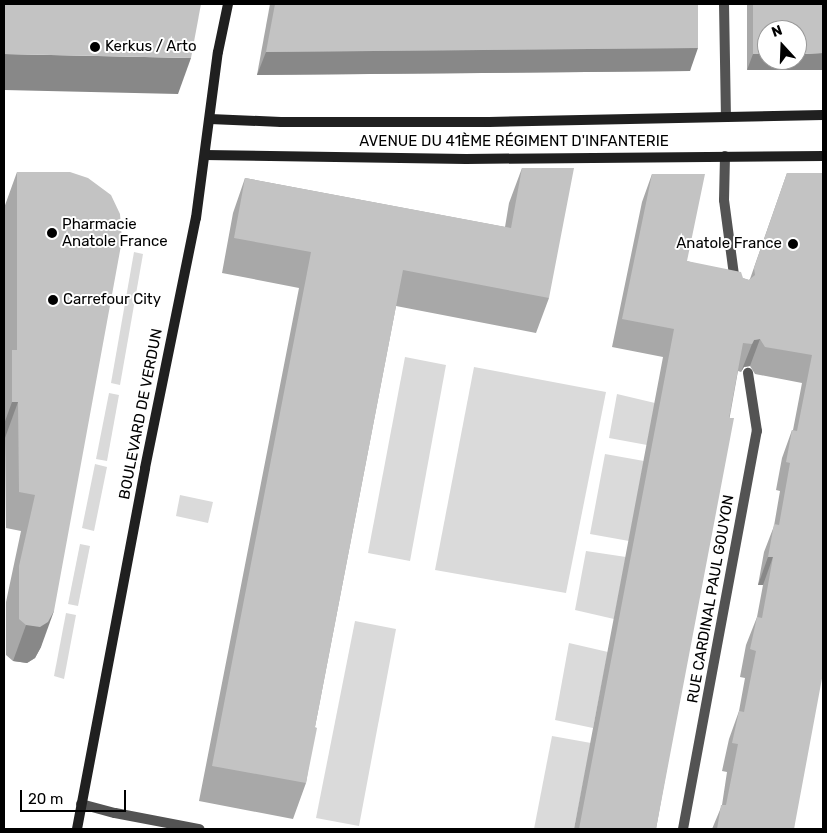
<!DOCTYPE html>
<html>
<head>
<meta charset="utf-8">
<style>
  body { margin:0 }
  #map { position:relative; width:827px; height:833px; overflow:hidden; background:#fff; font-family:Rubik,sans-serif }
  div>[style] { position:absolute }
  .green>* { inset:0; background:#dadada }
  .street>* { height:10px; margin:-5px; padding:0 5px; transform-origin:5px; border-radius:5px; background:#535353 }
  .secondary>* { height:10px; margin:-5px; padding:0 5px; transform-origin:5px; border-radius:5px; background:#202020 }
  .wall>* { inset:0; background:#a8a8a8 }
  .shaded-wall>* { inset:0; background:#888 }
  .building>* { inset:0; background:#c3c3c3 }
  .dots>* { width:14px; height:14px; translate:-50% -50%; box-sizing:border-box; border:2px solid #fff; border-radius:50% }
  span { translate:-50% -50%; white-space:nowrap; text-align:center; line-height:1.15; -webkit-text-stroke:4px #fff; paint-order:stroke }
  .poi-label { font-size:15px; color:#000 }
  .left { translate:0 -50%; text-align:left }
  .right { translate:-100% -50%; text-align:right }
  .street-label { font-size:15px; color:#000 }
  .frame { position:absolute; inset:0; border:5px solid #000; pointer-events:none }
  .north { position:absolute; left:757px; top:20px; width:50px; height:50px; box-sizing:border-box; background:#fff; border:1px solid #999; border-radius:50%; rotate:340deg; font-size:14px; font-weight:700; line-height:20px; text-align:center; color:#000 }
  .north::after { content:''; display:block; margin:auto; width:18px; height:22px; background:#000; clip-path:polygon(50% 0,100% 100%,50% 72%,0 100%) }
  .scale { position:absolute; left:20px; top:790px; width:106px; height:22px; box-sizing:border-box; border:2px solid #000; border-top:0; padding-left:6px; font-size:15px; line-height:18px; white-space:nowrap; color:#000; -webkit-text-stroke:4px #fff; paint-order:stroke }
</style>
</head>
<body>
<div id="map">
  <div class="green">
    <i style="clip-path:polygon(134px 252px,143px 254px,120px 385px,111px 383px)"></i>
    <i style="clip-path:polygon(405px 357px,446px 365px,410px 561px,368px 553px)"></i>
    <i style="clip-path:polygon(474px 367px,606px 392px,566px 593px,435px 570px)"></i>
    <i style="clip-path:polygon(109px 393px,119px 395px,107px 461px,96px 459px)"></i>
    <i style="clip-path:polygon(617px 394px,655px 403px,647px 445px,609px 438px)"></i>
    <i style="clip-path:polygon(605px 454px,644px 461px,629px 541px,590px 534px)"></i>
    <i style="clip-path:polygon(95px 464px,107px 467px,94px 531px,82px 528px)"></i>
    <i style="clip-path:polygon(180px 495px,213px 502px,208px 523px,176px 516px)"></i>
    <i style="clip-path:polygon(80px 544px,90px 546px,78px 606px,68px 604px)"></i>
    <i style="clip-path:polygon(586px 551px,626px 557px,614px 619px,575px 610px)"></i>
    <i style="clip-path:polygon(66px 613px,76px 615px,64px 679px,54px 676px)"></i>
    <i style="clip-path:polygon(355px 621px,396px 629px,359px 826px,316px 818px)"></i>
    <i style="clip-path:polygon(569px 643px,608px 652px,593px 728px,555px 720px)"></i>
    <i style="clip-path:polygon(552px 736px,591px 743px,574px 829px,534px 829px)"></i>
  </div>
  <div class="street">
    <i style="left:724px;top:4px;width:112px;rotate:89deg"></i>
    <i style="left:725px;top:156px;width:44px;rotate:91.3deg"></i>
    <i style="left:724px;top:200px;width:83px;rotate:82.4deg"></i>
    <i style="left:81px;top:804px;width:35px;rotate:15deg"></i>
    <i style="left:115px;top:813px;width:86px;rotate:10.8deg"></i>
    <i style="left:683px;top:829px;width:405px;rotate:-79.5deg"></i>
    <i style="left:757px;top:431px;width:59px;rotate:-98.8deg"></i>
  </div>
  <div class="secondary">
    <i style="left:210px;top:119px;width:71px;rotate:2.4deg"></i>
    <i style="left:281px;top:122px;width:208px"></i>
    <i style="left:489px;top:122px;width:334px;rotate:-1.2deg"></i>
    <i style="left:205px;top:155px;width:261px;rotate:0.9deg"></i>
    <i style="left:466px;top:159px;width:357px;rotate:-0.5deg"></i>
    <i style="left:77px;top:829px;width:367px;rotate:-79.3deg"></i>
    <i style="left:145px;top:468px;width:255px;rotate:-78.5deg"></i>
    <i style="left:196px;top:218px;width:167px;rotate:-82.5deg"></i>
    <i style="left:218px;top:52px;width:49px;rotate:-78.2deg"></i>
  </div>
  <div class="wall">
    <i style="clip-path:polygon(270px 4px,698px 4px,690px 71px,257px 75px)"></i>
    <i style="clip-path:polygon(747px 4px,823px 4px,747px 70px)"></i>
    <i style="clip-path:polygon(522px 168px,549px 298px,536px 333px,396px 306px,315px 727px,306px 783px,293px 819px,199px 801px,299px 288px,222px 273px,233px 213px,245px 178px,505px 227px,509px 203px)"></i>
    <i style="clip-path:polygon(17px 172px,70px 172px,41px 647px,35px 658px,27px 663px,13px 661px,6px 655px,6px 602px,21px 531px,6px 528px,5px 438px,4px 438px,4px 208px)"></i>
    <i style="clip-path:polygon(787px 173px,823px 173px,794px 829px,712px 829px,722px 805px,727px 772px,722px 771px,729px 739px,739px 711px,745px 678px,740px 677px,746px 645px,757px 617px,763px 585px,758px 585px,764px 552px,774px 526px,780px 491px,776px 490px,782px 458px,792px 430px,793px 430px,802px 383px,755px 374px,750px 366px,744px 367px,741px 372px,738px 371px,656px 829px,574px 829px,663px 357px,612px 347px,642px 202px,652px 174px,687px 261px,749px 280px,750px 279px)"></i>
  </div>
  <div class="shaded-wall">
    <i style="clip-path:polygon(698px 48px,690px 71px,257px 75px,266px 52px)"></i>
    <i style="clip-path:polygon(823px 53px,823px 70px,747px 70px,753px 54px,767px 54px,767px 60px,797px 60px,797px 54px)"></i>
    <i style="clip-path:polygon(4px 54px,191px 58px,178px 94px,4px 90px)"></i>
    <i style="clip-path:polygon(760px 339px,750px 366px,744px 367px,741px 372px,752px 344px,754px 340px)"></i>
    <i style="clip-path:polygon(12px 402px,18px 402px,5px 438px,4px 438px,4px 424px)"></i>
    <i style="clip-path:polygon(768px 557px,773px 557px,763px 585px,758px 585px)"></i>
    <i style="clip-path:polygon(54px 611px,41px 647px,35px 658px,27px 663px,13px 661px,26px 625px)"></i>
  </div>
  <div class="building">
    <i style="clip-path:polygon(4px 4px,201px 4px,191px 58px,4px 54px)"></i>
    <i style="clip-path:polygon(275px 4px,698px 4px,698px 48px,266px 52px)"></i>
    <i style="clip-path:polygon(753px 4px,823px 4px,823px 53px,797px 54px,797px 30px,767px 30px,767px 54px,753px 54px)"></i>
    <i style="clip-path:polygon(522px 168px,574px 168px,549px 298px,403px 270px,315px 727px,317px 728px,306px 783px,212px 766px,311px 252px,234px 238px,245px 178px,511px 228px)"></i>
    <i style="clip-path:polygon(17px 172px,70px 172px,88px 178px,111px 195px,120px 214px,122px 240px,54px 611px,48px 622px,40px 627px,26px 625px,19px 619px,19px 566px,35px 495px,19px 492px,18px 402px,12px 402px,12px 350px,17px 350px)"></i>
    <i style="clip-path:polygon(787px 173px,823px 173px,823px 673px,794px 829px,717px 829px,721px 805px,726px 805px,738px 744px,732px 743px,739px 711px,744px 712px,756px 651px,750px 649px,757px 617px,762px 618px,773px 557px,768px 557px,774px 524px,779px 525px,790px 463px,786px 462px,792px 430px,797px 431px,812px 355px,765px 347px,760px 339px,754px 340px,752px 344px,743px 343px,729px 418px,734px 418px,656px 829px,579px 829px,674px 329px,622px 319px,652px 174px,705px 174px,687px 261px,741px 272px,743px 278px,749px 280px,755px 275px,754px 268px)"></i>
  </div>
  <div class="dots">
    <i style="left:95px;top:47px;background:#000"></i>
    <i style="left:52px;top:233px;background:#000"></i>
    <i style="left:793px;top:244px;background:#000"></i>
    <i style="left:53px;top:300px;background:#000"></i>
  </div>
  <div class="poi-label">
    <span class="left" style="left:105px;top:47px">Kerkus / Arto</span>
    <span class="left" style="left:62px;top:233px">Pharmacie<br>Anatole France</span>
    <span class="right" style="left:782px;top:244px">Anatole France</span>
    <span class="left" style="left:63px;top:300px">Carrefour City</span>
  </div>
  <div class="street-label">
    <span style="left:514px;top:142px">AVENUE DU 41ÈME RÉGIMENT D'INFANTERIE</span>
    <span style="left:141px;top:414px;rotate:-79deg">BOULEVARD DE VERDUN</span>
    <span style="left:711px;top:599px;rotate:-80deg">RUE CARDINAL PAUL GOUYON</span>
  </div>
  <div class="frame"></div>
  <div class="north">N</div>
  <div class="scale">20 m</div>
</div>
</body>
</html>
